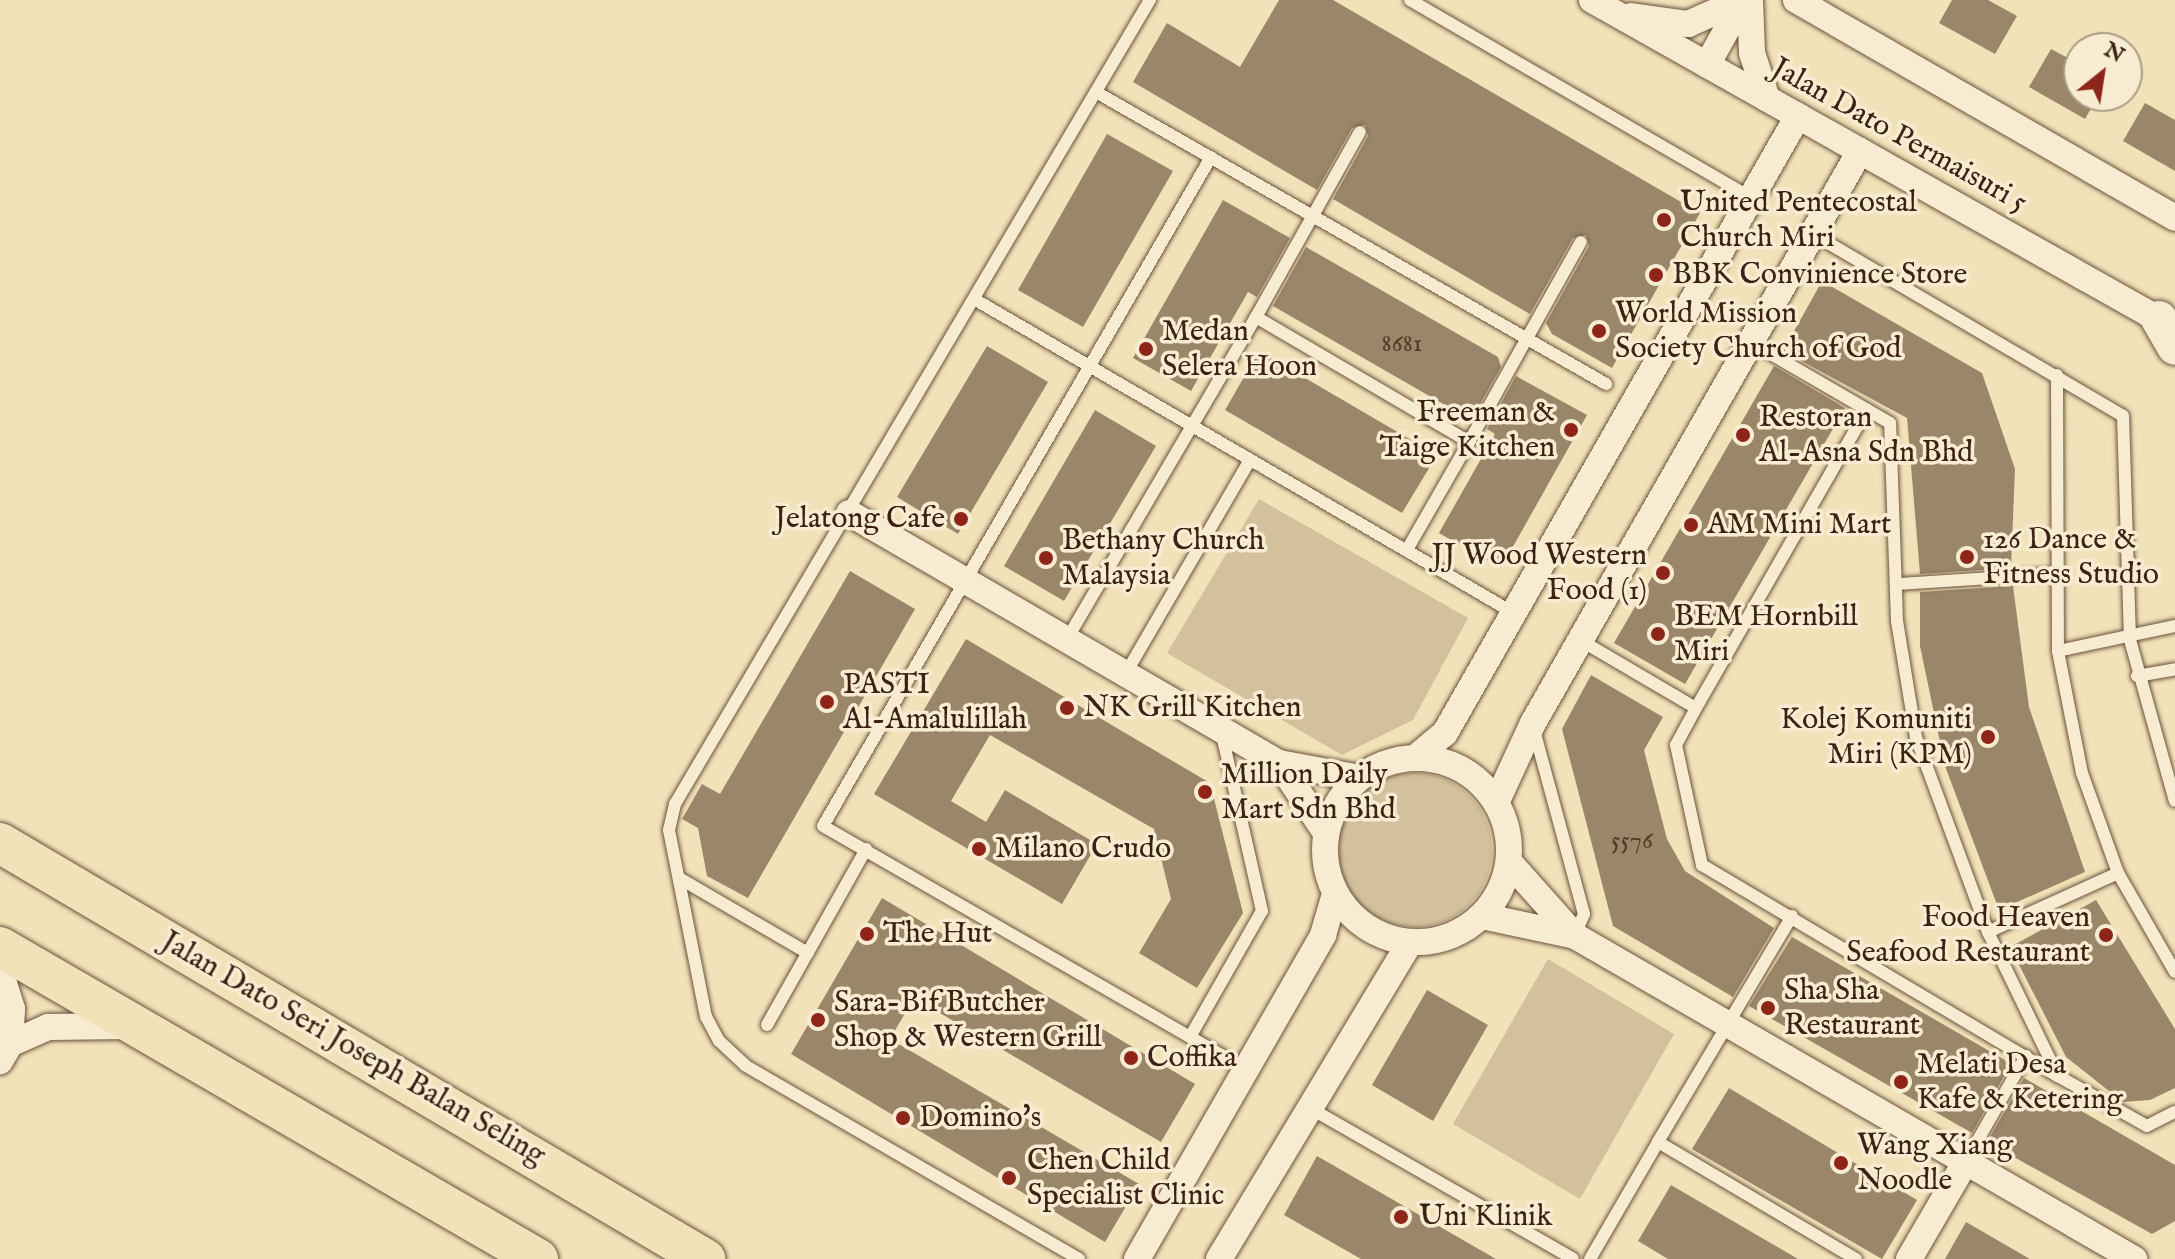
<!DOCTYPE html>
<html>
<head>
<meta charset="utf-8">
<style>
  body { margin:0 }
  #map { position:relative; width:2175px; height:1259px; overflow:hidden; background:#f2e2b9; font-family:"IM FELL English",serif }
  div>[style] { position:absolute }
  .green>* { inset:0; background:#d3c19d }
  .round { border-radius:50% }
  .building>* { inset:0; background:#9a8669 }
  .roads { filter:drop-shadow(0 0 2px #69523c) drop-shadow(0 0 2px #69523c) }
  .lane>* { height:12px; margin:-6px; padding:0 6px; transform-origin:6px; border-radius:6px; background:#f7ecd2 }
  .street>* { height:26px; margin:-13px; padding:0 13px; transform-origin:13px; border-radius:13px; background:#f7ecd2 }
  .street>.ring { margin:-13px; padding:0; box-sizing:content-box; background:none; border:26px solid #f7ecd2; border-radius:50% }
  .secondary>* { height:36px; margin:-18px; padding:0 18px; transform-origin:18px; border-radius:18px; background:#f7ecd2 }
  .primary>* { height:40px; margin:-20px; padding:0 20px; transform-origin:20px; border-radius:20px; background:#f2e2b9 }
  .dots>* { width:22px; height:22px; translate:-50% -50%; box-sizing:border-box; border:4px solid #f7ecd2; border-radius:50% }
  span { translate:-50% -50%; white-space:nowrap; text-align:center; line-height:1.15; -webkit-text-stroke:7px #f7ecd2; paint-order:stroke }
  .number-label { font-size:26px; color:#533b28 }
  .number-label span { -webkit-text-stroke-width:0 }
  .street-label { font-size:30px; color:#3b2213 }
  .poi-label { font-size:30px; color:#3b2213 }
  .left { translate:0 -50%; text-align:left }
  .right { translate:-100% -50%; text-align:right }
  .north { position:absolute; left:2063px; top:32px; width:80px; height:80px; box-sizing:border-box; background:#f7ecd2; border:2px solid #ac9b86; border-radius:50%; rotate:30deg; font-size:22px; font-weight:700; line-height:32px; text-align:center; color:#3b2213 }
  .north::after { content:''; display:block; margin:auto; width:28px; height:36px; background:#8f2418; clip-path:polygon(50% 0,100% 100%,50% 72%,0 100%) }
</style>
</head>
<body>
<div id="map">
  <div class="green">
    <i style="clip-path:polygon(1259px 499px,1468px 618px,1413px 720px,1342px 755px,1167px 653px)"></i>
    <i class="round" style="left:1338px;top:773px;width:154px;height:154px"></i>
    <i style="clip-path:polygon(1548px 959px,1674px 1034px,1580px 1199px,1453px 1124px)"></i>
  </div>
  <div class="building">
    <i style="clip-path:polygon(1279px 0,1333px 0,1700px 213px,1612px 368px,1552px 334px,1546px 323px,1589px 246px,1586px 235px,1573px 238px,1530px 314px,1333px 199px,1368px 136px,1365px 125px,1352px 128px,1317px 190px,1133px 82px,1167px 23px,1240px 67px)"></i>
    <i style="clip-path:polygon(1952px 0,1988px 0,2017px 16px,1995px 54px,1939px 23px)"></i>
    <i style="clip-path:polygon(2051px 49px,2079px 64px,2079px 96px,2098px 96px,2085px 119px,2029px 87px)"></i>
    <i style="clip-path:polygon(2145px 103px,2175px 120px,2175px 171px,2123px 141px)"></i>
    <i style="clip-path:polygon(1107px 134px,1173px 171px,1083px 327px,1018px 290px)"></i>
    <i style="clip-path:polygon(1223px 200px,1290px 238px,1257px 297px,1248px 292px,1191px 391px,1133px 358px)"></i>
    <i style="clip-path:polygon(1306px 247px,1498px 357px,1501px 367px,1471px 420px,1273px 306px)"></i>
    <i style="clip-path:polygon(1822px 281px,1982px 373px,2015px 469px,2011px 568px,1920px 574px,1907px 418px,1783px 351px)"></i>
    <i style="clip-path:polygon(987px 346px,1048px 382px,958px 534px,897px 497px)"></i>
    <i style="clip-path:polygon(1259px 351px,1437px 455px,1402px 513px,1225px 410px)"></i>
    <i style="clip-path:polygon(1774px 366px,1845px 408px,1685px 684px,1614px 643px)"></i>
    <i style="clip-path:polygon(1516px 376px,1587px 415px,1501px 568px,1439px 533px,1495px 434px,1487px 429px)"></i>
    <i style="clip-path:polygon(1095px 410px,1156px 446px,1064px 601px,1004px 566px)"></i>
    <i style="clip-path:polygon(850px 571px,915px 609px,748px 898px,707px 876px,698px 828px,682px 819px,702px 784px,720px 794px)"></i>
    <i style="clip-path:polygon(2013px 586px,2029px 707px,2085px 872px,1999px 910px,1945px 766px,1920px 646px,1920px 592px)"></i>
    <i style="clip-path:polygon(966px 639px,1210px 783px,1243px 913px,1197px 988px,1139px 953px,1171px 899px,1154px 829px,990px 735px,951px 801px,986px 822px,1005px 790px,1097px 844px,1062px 904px,874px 794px)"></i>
    <i style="clip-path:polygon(1591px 675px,1663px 717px,1644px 750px,1667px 839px,1685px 871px,1774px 928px,1733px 997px,1613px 926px,1562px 729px)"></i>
    <i style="clip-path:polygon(882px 898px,1195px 1084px,1161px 1142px,914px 998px,890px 1039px,1139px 1184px,1105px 1242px,791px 1054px)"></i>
    <i style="clip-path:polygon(2096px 900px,2175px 1029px,2175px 1088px,2150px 1100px,2123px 1102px,2066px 1057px,2010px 947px)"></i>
    <i style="clip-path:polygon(1792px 937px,2005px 1060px,2008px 1069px,1972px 1133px,1749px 1006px)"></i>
    <i style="clip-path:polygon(1427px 990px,1488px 1025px,1433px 1121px,1372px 1085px)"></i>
    <i style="clip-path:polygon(2024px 1078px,2175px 1165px,2175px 1221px,2152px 1234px,1987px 1142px)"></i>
    <i style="clip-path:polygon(1729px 1088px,1917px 1200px,1882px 1259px,1692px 1149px)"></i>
    <i style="clip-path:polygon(1317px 1156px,1496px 1259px,1361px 1259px,1284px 1215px)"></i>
    <i style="clip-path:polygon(1671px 1185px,1798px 1259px,1668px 1259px,1638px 1241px)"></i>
    <i style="clip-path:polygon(1966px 1222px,2030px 1259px,1945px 1259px)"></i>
  </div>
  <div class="roads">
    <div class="lane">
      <i style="left:1410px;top:0;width:394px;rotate:30.1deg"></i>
      <i style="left:1096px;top:92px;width:588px;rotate:29.79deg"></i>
      <i style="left:1211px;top:157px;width:773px;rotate:120.11deg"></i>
      <i style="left:823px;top:826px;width:487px;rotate:29.9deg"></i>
      <i style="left:1813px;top:234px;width:359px;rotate:30.4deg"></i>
      <i style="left:2123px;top:416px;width:224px;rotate:88.2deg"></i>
      <i style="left:2130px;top:640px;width:167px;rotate:74.4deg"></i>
      <i style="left:974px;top:299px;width:622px;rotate:30.19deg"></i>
      <i style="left:1256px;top:317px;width:212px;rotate:-60.7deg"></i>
      <i style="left:2057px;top:375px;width:276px;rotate:89.8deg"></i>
      <i style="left:2058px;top:651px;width:124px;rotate:78.9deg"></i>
      <i style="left:2082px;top:773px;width:106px;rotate:70.2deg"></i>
      <i style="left:2118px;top:873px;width:114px;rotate:60.1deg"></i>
      <i style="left:1469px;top:442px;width:229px;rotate:-60.8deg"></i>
      <i style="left:1899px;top:584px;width:155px;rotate:-3.7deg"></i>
      <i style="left:1067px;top:639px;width:373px;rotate:-59.6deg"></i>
      <i style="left:1256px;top:317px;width:247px;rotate:30.4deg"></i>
      <i style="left:1469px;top:442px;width:125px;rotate:119.9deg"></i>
      <i style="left:1580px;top:640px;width:134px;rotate:30.4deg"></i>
      <i style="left:1696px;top:708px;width:42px;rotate:118.4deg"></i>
      <i style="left:1676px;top:745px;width:123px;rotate:77.8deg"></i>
      <i style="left:1702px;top:865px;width:414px;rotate:30.7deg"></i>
      <i style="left:2058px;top:1076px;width:160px;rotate:-115.9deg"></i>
      <i style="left:1988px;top:932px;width:208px;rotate:-110.3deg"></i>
      <i style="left:1916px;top:737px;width:118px;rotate:-99.3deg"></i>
      <i style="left:1897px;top:621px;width:198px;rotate:-92deg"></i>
      <i style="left:1890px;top:423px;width:162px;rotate:-149.9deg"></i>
      <i style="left:2058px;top:651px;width:120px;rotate:-12.1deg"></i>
      <i style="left:1126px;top:673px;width:246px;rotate:-59.8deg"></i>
      <i style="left:2137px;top:676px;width:39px;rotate:-10deg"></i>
      <i style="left:1696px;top:708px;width:344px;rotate:-60.2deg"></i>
      <i style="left:1534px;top:730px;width:191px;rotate:74.8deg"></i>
      <i style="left:1584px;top:914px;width:23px;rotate:113deg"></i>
      <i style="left:679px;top:878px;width:149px;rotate:30.2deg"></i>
      <i style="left:1792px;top:916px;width:263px;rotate:120.7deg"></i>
      <i style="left:1658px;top:1142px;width:230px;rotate:30.6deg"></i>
      <i style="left:1988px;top:932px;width:143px;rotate:-24.4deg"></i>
      <i style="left:767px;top:1025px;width:202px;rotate:-60.6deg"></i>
      <i style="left:1190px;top:1037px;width:145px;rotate:-60.3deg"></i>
      <i style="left:1262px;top:911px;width:185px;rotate:-102.8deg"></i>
      <i style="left:2058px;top:1076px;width:102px;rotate:29.3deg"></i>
      <i style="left:2147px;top:1126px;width:31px;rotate:-27deg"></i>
      <i style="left:1308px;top:1107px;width:305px;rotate:29.8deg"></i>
      <i style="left:1966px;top:1161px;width:121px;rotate:-60.3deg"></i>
      <i style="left:1079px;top:1259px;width:386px;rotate:-149.9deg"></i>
      <i style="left:745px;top:1065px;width:35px;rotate:-137deg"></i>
      <i style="left:719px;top:1041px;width:27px;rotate:-118deg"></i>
      <i style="left:706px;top:1017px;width:191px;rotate:-101.2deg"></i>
      <i style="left:669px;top:830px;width:27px;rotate:-77deg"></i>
      <i style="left:675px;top:804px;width:934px;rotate:-59.43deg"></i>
      <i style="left:1590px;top:1259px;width:135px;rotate:-59.8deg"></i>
    </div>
    <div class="street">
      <i style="left:1592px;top:0;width:668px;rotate:29.4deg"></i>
      <i style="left:1750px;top:0;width:53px;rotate:87.8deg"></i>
      <i style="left:1752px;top:53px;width:48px;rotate:71.9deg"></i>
      <i style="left:1796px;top:0;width:437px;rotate:29.9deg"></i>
      <i style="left:1631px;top:16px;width:58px;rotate:8deg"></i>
      <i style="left:1688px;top:24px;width:59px;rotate:-24deg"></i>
      <i style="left:1707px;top:65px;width:72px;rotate:-60.9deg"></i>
      <i style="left:849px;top:513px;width:497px;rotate:30.2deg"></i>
      <i style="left:1279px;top:763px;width:81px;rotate:10.6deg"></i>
      <i style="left:1415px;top:758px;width:39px;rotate:-40deg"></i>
      <i style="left:1445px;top:733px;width:711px;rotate:-60.23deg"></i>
      <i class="ring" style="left:1325px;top:758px;width:158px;height:158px"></i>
      <i style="left:1279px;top:763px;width:84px;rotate:56.1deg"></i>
      <i style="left:1496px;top:803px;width:88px;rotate:-65.2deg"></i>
      <i style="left:1533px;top:723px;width:659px;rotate:-60.24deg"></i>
      <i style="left:1509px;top:862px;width:99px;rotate:48.3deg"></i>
      <i style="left:1482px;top:916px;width:95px;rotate:12.1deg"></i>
      <i style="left:1575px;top:936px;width:646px;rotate:30.02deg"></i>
      <i style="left:0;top:970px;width:41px;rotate:72.9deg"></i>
      <i style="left:12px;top:1009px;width:35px;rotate:93deg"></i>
      <i style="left:10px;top:1044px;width:20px;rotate:120deg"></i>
      <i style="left:10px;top:1044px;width:42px;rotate:-24.1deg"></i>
      <i style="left:48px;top:1027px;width:78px;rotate:-0.7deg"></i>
      <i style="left:1137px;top:1259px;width:374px;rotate:-60.1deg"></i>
      <i style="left:1323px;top:935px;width:43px;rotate:-73.7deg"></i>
      <i style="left:1219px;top:1259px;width:370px;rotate:-58.9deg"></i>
      <i style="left:1909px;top:1259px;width:113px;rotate:-59.8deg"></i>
    </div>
    <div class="secondary">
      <i style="left:2159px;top:319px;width:32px;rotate:60deg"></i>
    </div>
    <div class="primary">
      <i style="left:0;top:843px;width:819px;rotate:30.54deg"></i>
      <i style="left:0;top:947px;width:622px;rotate:30.11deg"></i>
    </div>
  </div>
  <div class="dots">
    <i style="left:1664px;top:220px;background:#8f2418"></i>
    <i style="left:1656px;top:275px;background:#8f2418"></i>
    <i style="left:1599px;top:331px;background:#8f2418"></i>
    <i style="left:1146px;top:349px;background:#8f2418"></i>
    <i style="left:1571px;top:430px;background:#8f2418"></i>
    <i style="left:1743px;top:435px;background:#8f2418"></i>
    <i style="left:961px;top:519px;background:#8f2418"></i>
    <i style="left:1691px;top:525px;background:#8f2418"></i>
    <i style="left:1967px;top:557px;background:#8f2418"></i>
    <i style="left:1046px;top:558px;background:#8f2418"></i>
    <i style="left:1663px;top:573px;background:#8f2418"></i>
    <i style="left:1658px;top:634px;background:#8f2418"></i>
    <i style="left:827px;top:702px;background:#8f2418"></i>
    <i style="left:1067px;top:708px;background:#8f2418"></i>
    <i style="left:1988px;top:737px;background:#8f2418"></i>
    <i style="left:1205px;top:792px;background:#8f2418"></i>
    <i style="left:979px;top:849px;background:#8f2418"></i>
    <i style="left:867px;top:934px;background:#8f2418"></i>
    <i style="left:2106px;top:935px;background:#8f2418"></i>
    <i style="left:1768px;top:1008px;background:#8f2418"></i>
    <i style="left:818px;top:1020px;background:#8f2418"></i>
    <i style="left:1131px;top:1058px;background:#8f2418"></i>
    <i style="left:1901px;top:1082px;background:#8f2418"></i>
    <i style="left:903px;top:1118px;background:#8f2418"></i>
    <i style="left:1841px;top:1163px;background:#8f2418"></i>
    <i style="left:1009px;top:1178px;background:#8f2418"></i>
    <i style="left:1401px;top:1217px;background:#8f2418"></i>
  </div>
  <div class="number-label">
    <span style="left:1402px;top:344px">8681</span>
    <span style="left:1632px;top:841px">5576</span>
  </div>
  <div class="street-label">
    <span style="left:1899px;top:136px;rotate:29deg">Jalan Dato Permaisuri 5</span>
    <span style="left:353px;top:1049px;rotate:30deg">Jalan Dato Seri Joseph Balan Seling</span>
  </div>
  <div class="poi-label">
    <span class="left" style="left:1680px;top:220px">United Pentecostal<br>Church Miri</span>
    <span class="left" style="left:1672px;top:275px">BBK Convinience Store</span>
    <span class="left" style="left:1615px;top:331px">World Mission<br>Society Church of God</span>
    <span class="left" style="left:1162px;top:349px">Medan<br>Selera Hoon</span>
    <span class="right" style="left:1555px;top:430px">Freeman &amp;<br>Taige Kitchen</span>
    <span class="left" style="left:1759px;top:435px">Restoran<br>Al-Asna Sdn Bhd</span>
    <span class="right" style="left:945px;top:519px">Jelatong Cafe</span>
    <span class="left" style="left:1707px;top:525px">AM Mini Mart</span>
    <span class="left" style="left:1983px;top:557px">126 Dance &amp;<br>Fitness Studio</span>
    <span class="left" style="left:1062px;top:558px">Bethany Church<br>Malaysia</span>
    <span class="right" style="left:1647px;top:573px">JJ Wood Western<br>Food (1)</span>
    <span class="left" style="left:1674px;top:634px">BEM Hornbill<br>Miri</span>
    <span class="left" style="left:843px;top:702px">PASTI<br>Al-Amalulillah</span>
    <span class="left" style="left:1083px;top:708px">NK Grill Kitchen</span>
    <span class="right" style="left:1972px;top:737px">Kolej Komuniti<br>Miri (KPM)</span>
    <span class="left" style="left:1221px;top:792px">Million Daily<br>Mart Sdn Bhd</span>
    <span class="left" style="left:995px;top:849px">Milano Crudo</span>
    <span class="right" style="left:2090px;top:935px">Food Heaven<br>Seafood Restaurant</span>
    <span class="left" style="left:883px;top:934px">The Hut</span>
    <span class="left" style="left:1784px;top:1008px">Sha Sha<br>Restaurant</span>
    <span class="left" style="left:834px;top:1020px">Sara-Bif Butcher<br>Shop &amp; Western Grill</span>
    <span class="left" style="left:1147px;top:1058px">Coffika</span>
    <span class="left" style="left:1917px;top:1082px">Melati Desa<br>Kafe &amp; Ketering</span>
    <span class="left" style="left:919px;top:1118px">Domino's</span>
    <span class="left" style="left:1857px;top:1163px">Wang Xiang<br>Noodle</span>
    <span class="left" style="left:1027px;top:1178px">Chen Child<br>Specialist Clinic</span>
    <span class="left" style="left:1419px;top:1217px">Uni Klinik</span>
  </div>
  <div class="north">N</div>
</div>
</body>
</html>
